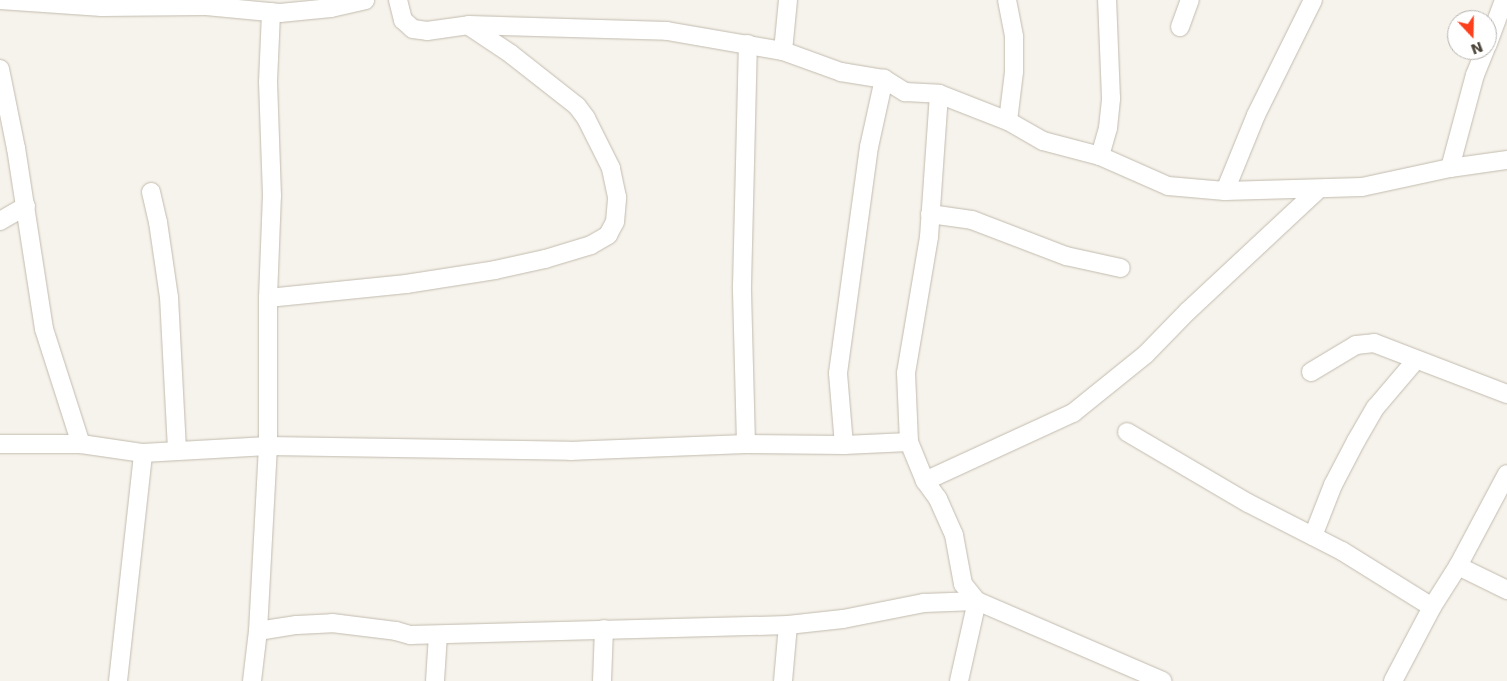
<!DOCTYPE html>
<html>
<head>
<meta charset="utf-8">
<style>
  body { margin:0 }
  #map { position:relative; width:1507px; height:681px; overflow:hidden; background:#f6f3ec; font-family:"DejaVu Sans",sans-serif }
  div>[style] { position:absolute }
  .roads { filter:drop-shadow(0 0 1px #c2bbae) drop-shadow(0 0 1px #c2bbae) }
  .minor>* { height:18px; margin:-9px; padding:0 9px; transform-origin:9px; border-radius:9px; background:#fff }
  span { translate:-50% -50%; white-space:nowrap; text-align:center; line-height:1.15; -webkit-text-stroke:4px #fff; paint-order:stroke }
  .north { position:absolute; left:1447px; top:10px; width:50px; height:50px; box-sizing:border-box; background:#fff; border:1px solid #b7b4b0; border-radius:50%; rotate:159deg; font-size:14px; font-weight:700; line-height:20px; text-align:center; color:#4b4439 }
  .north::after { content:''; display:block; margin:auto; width:18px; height:22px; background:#fc3f1d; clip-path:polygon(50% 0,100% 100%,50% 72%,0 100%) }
</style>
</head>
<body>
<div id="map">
  <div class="roads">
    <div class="minor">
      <i style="left:0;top:0;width:102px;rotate:3.9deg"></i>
      <i style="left:102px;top:7px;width:104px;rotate:-0.6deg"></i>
      <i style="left:206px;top:6px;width:74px;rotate:5.4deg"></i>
      <i style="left:280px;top:13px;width:51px;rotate:-5.6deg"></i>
      <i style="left:331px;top:8px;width:35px;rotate:-13deg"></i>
      <i style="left:398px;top:0;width:21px;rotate:76deg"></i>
      <i style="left:403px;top:20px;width:13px;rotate:42deg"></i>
      <i style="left:413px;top:29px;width:14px;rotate:8deg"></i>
      <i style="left:427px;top:31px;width:42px;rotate:-8.1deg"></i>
      <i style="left:469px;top:25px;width:198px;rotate:1.7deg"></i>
      <i style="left:667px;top:31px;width:118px;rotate:9.8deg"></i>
      <i style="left:783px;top:51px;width:62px;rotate:19.9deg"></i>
      <i style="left:841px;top:72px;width:44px;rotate:9.2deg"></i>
      <i style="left:884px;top:79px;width:25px;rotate:32deg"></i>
      <i style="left:905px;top:92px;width:34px;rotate:3deg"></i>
      <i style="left:939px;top:94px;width:74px;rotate:21.4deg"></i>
      <i style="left:1008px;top:121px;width:40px;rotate:29.7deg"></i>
      <i style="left:1043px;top:141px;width:59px;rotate:14.7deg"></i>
      <i style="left:1100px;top:156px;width:74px;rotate:23.8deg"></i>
      <i style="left:1168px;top:186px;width:57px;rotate:5deg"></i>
      <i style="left:1225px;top:191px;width:137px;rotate:-1.7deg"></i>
      <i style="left:1362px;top:187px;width:90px;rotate:-12.2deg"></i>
      <i style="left:1450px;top:168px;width:58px;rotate:-8deg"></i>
      <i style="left:1007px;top:0;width:38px;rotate:79deg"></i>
      <i style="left:1014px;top:37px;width:35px;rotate:90deg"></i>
      <i style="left:1014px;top:72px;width:49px;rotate:97deg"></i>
      <i style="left:1180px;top:27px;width:29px;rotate:-70deg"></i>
      <i style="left:1487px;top:46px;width:49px;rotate:-69.7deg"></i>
      <i style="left:783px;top:51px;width:51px;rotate:-84.4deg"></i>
      <i style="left:0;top:69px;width:81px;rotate:78.6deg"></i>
      <i style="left:16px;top:148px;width:183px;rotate:81.2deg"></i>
      <i style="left:44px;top:329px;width:121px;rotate:72.2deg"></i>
      <i style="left:939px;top:94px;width:143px;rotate:94deg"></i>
      <i style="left:929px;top:237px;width:138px;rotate:99.6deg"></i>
      <i style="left:906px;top:373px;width:69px;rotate:87.5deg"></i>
      <i style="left:909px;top:442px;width:42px;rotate:67.7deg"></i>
      <i style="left:925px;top:481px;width:22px;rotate:54deg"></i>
      <i style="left:938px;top:499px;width:39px;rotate:66deg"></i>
      <i style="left:954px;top:535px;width:50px;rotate:79.6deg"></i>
      <i style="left:963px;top:584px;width:22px;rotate:51deg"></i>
      <i style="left:977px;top:601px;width:202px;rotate:23.3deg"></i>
      <i style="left:1100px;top:156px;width:29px;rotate:-74deg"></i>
      <i style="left:1108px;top:128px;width:30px;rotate:-84deg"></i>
      <i style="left:1111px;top:98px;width:98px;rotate:-92.3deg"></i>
      <i style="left:1450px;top:168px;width:96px;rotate:-75deg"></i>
      <i style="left:1475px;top:75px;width:27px;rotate:-68deg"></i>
      <i style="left:1225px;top:191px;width:82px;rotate:-67.8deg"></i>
      <i style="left:1256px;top:115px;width:128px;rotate:-63.6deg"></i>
      <i style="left:151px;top:192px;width:31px;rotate:77deg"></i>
      <i style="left:158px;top:222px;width:76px;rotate:81.7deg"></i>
      <i style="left:169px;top:297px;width:152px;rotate:87deg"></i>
      <i style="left:930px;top:214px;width:42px;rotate:8.1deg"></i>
      <i style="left:972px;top:220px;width:101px;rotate:21deg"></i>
      <i style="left:1066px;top:256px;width:56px;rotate:12.3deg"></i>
      <i style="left:0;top:221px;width:30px;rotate:-30deg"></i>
      <i style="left:268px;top:298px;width:139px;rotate:-5.8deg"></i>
      <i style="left:406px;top:284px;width:90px;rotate:-8.9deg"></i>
      <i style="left:495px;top:270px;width:51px;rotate:-12.4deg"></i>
      <i style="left:545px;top:259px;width:48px;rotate:-16.9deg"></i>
      <i style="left:591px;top:245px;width:20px;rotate:-30deg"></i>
      <i style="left:608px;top:235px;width:15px;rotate:-62deg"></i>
      <i style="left:615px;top:222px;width:25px;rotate:-85deg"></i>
      <i style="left:617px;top:197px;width:30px;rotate:-102deg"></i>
      <i style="left:611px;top:168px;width:56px;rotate:-116.6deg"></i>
      <i style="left:586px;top:118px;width:15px;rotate:-127deg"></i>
      <i style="left:577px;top:106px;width:84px;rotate:-141.8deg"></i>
      <i style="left:511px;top:54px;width:50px;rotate:-146.3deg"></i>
      <i style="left:1311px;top:372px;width:52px;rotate:-31deg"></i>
      <i style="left:1356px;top:345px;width:18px;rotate:-6deg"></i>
      <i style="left:1374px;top:343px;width:142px;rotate:21deg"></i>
      <i style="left:1127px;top:432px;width:140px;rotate:30.4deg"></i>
      <i style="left:1248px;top:503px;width:106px;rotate:27.1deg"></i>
      <i style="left:1342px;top:551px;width:106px;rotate:31.9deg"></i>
      <i style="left:0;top:444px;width:81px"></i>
      <i style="left:81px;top:444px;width:63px;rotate:8.3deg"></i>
      <i style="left:143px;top:453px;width:125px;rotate:-3.2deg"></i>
      <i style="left:268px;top:446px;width:302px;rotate:0.9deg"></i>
      <i style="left:570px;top:451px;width:176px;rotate:-2.3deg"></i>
      <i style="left:746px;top:444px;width:98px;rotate:0.6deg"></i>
      <i style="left:844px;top:445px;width:65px;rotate:-2.6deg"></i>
      <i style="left:746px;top:444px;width:158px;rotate:-91.5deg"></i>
      <i style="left:742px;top:286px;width:242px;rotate:-88.6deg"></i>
      <i style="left:844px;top:445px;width:72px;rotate:-94.8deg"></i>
      <i style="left:838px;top:373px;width:228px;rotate:-82.2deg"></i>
      <i style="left:869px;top:147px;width:70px;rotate:-77.6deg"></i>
      <i style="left:925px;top:481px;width:163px;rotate:-24.7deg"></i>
      <i style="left:1073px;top:413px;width:94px;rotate:-38.9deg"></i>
      <i style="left:1146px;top:354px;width:60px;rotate:-45.7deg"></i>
      <i style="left:1188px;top:311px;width:179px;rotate:-43deg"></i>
      <i style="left:1313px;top:536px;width:55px;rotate:-68.6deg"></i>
      <i style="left:1333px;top:485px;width:50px;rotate:-62.4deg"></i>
      <i style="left:1356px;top:441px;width:39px;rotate:-60deg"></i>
      <i style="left:1376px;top:407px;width:62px;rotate:-49.6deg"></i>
      <i style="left:1458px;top:566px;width:55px;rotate:26.1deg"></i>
      <i style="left:258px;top:631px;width:39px;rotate:-9deg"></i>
      <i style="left:297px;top:625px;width:35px;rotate:-3deg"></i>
      <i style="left:332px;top:623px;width:64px;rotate:7.1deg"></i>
      <i style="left:396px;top:631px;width:15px;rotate:16deg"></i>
      <i style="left:410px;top:635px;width:378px;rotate:-1.5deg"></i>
      <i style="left:788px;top:625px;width:55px;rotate:-6.2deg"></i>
      <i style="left:843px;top:619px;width:83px;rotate:-11.2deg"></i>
      <i style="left:924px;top:603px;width:53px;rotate:-2.2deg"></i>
      <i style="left:977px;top:601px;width:82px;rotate:102.7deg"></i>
      <i style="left:118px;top:681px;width:229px;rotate:-83.7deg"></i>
      <i style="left:252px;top:681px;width:50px;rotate:-83.2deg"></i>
      <i style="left:258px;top:631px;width:185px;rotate:-86.9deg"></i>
      <i style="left:268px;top:446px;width:148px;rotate:-90deg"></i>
      <i style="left:268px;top:298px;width:102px;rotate:-87.8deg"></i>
      <i style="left:272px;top:196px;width:114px;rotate:-92deg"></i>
      <i style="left:268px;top:82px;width:70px;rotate:-87.5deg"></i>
      <i style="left:435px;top:681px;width:46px;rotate:-86.3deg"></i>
      <i style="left:602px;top:681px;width:52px;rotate:-87.8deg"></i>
      <i style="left:783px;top:681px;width:56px;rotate:-84.9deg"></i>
      <i style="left:1393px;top:681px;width:84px;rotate:-62.2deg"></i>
      <i style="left:1432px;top:607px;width:49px;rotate:-57.6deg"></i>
      <i style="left:1458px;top:566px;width:104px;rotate:-62deg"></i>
    </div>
  </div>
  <div class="north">N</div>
</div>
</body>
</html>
